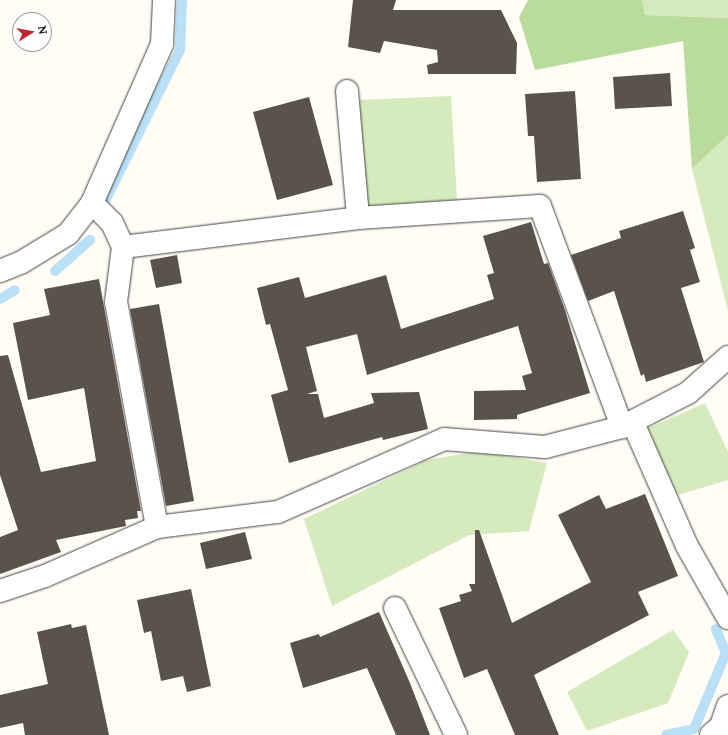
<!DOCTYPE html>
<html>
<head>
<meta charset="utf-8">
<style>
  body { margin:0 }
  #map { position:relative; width:728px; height:735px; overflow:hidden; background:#fffdf5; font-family:Lora,serif }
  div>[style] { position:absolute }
  .green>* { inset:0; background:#d5ebbd }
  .forest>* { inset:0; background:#b9dc9c }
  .stream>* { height:10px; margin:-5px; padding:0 5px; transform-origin:5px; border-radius:5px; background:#b9e0f7 }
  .building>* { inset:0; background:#5a524d }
  .roads { filter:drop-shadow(0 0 1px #444) drop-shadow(0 0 1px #444) }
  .minor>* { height:22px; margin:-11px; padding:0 11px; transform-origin:11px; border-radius:11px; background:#fff }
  span { translate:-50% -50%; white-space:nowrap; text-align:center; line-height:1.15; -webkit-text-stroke:4px #fff; paint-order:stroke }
  .north { position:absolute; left:12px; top:12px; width:40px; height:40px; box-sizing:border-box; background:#fff; border:1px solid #a0a0a0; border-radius:50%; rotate:79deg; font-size:11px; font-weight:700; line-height:16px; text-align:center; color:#111 }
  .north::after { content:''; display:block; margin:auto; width:14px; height:18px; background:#c4262e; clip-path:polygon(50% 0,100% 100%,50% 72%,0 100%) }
</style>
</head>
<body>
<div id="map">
  <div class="green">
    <i style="clip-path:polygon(642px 0,728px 0,728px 18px,645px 15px)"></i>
    <i style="clip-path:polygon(451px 96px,457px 200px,366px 207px,357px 100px)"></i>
    <i style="clip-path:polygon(728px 135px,728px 311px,692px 169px)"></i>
    <i style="clip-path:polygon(705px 403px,728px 452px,728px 480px,678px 495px,646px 429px)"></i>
    <i style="clip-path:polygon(480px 451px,547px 463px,529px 531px,469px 535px,332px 606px,304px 519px,427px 460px)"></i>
    <i style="clip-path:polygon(673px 630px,689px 652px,668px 703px,587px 731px,567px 692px)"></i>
  </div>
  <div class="forest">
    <i style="clip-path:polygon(528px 0,642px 0,645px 15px,728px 18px,728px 135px,692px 169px,683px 41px,535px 70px,519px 17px)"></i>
  </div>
  <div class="stream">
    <i style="left:106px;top:199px;width:166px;rotate:-63.6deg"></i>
    <i style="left:180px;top:50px;width:50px;rotate:-87.7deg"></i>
    <i style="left:55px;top:271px;width:47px;rotate:-41.5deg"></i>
    <i style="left:0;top:299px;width:17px;rotate:-31deg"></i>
    <i style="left:666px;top:735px;width:29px;rotate:-12deg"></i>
    <i style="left:694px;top:729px;width:82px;rotate:-67.2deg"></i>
    <i style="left:726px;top:653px;width:26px;rotate:-113deg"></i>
  </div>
  <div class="building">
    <i style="clip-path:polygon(353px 0,396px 0,393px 10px,501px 10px,517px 43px,516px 74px,428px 74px,427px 65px,438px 62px,437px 50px,384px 41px,380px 53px,348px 47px)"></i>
    <i style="clip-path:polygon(670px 73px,672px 106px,615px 109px,613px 77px)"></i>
    <i style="clip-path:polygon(575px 91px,581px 179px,537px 182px,534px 136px,528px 136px,525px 94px)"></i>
    <i style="clip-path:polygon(309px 97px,333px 185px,277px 200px,253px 112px)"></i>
    <i style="clip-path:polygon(683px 211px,695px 248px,690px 250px,700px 282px,681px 288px,704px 362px,646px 382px,644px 374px,641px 376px,614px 291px,588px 301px,571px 255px,621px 238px,619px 231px)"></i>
    <i style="clip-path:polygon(531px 222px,544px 264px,548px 263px,565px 310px,590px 393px,517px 415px,517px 419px,474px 420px,474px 391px,526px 390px,522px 376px,532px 373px,518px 326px,367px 375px,357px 334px,306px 347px,317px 391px,307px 394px,318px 394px,324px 418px,374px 403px,371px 393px,419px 392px,428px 429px,383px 440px,382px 437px,289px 463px,271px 395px,288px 390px,270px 324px,266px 325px,257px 288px,299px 277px,305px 298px,386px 275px,401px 329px,494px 299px,487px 275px,494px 273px,483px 236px)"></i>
    <i style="clip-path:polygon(177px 255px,182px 283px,156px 288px,150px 260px)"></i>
    <i style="clip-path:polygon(99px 279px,141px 511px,137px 511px,138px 518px,125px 520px,126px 526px,56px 540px,61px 552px,0 574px,0 537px,18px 530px,0 475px,0 356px,8px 355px,41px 472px,96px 461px,84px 388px,28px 400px,13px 323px,50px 315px,44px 289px)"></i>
    <i style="clip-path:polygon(159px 304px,194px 501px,166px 506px,130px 309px)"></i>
    <i style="clip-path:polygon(645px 494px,678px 576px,638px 592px,649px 615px,534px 675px,559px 735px,515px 735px,487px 669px,464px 678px,439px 608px,461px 601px,459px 595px,472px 591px,469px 584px,475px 584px,475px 530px,479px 530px,512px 623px,591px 582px,558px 515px,599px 495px,606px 509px)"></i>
    <i style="clip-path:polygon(245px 532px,252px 559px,206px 569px,200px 543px)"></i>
    <i style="clip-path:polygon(191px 589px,211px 686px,187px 692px,183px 676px,161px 681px,151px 631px,144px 633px,137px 600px)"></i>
    <i style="clip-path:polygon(379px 612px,410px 683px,430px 735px,396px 735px,367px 668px,303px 688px,290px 643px,319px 634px,320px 637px)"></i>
    <i style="clip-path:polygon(71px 624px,72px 628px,86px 625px,109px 735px,25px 735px,23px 723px,0 728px,0 695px,48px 684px,37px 632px)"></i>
  </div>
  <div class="roads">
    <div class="minor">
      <i style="left:347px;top:91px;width:127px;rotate:85deg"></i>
      <i style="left:92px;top:203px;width:28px;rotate:45deg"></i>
      <i style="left:112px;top:223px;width:26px;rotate:65deg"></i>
      <i style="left:0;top:271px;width:24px;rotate:-22deg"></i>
      <i style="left:22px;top:262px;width:54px;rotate:-31.3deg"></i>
      <i style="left:68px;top:234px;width:39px;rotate:-52deg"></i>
      <i style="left:92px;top:203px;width:174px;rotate:-66.2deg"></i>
      <i style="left:162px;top:44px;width:44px;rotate:-87.4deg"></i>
      <i style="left:633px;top:423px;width:134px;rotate:66.3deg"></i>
      <i style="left:687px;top:546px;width:83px;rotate:60.3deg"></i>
      <i style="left:157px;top:527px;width:229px;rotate:-100.3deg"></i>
      <i style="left:116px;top:302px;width:55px;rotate:-82.7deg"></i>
      <i style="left:123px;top:247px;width:237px;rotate:-7deg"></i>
      <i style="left:358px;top:218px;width:182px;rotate:-3.8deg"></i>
      <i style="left:540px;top:206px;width:236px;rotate:69.6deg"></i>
      <i style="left:0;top:591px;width:47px;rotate:-18.4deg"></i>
      <i style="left:45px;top:576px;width:122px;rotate:-23.6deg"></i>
      <i style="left:157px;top:527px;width:122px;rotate:-7.1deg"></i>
      <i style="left:278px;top:512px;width:181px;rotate:-23.7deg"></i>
      <i style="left:444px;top:439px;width:101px;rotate:4.5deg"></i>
      <i style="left:545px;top:447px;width:80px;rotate:-14.6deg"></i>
      <i style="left:622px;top:427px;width:74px;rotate:-27.3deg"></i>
      <i style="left:688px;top:393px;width:54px;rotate:-42deg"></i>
      <i style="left:395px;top:608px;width:141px;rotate:64.3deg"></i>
      <i style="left:711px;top:735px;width:13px;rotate:-42deg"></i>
      <i style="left:721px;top:726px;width:21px;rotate:-71deg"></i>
    </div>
  </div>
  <div class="north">N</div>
</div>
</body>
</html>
